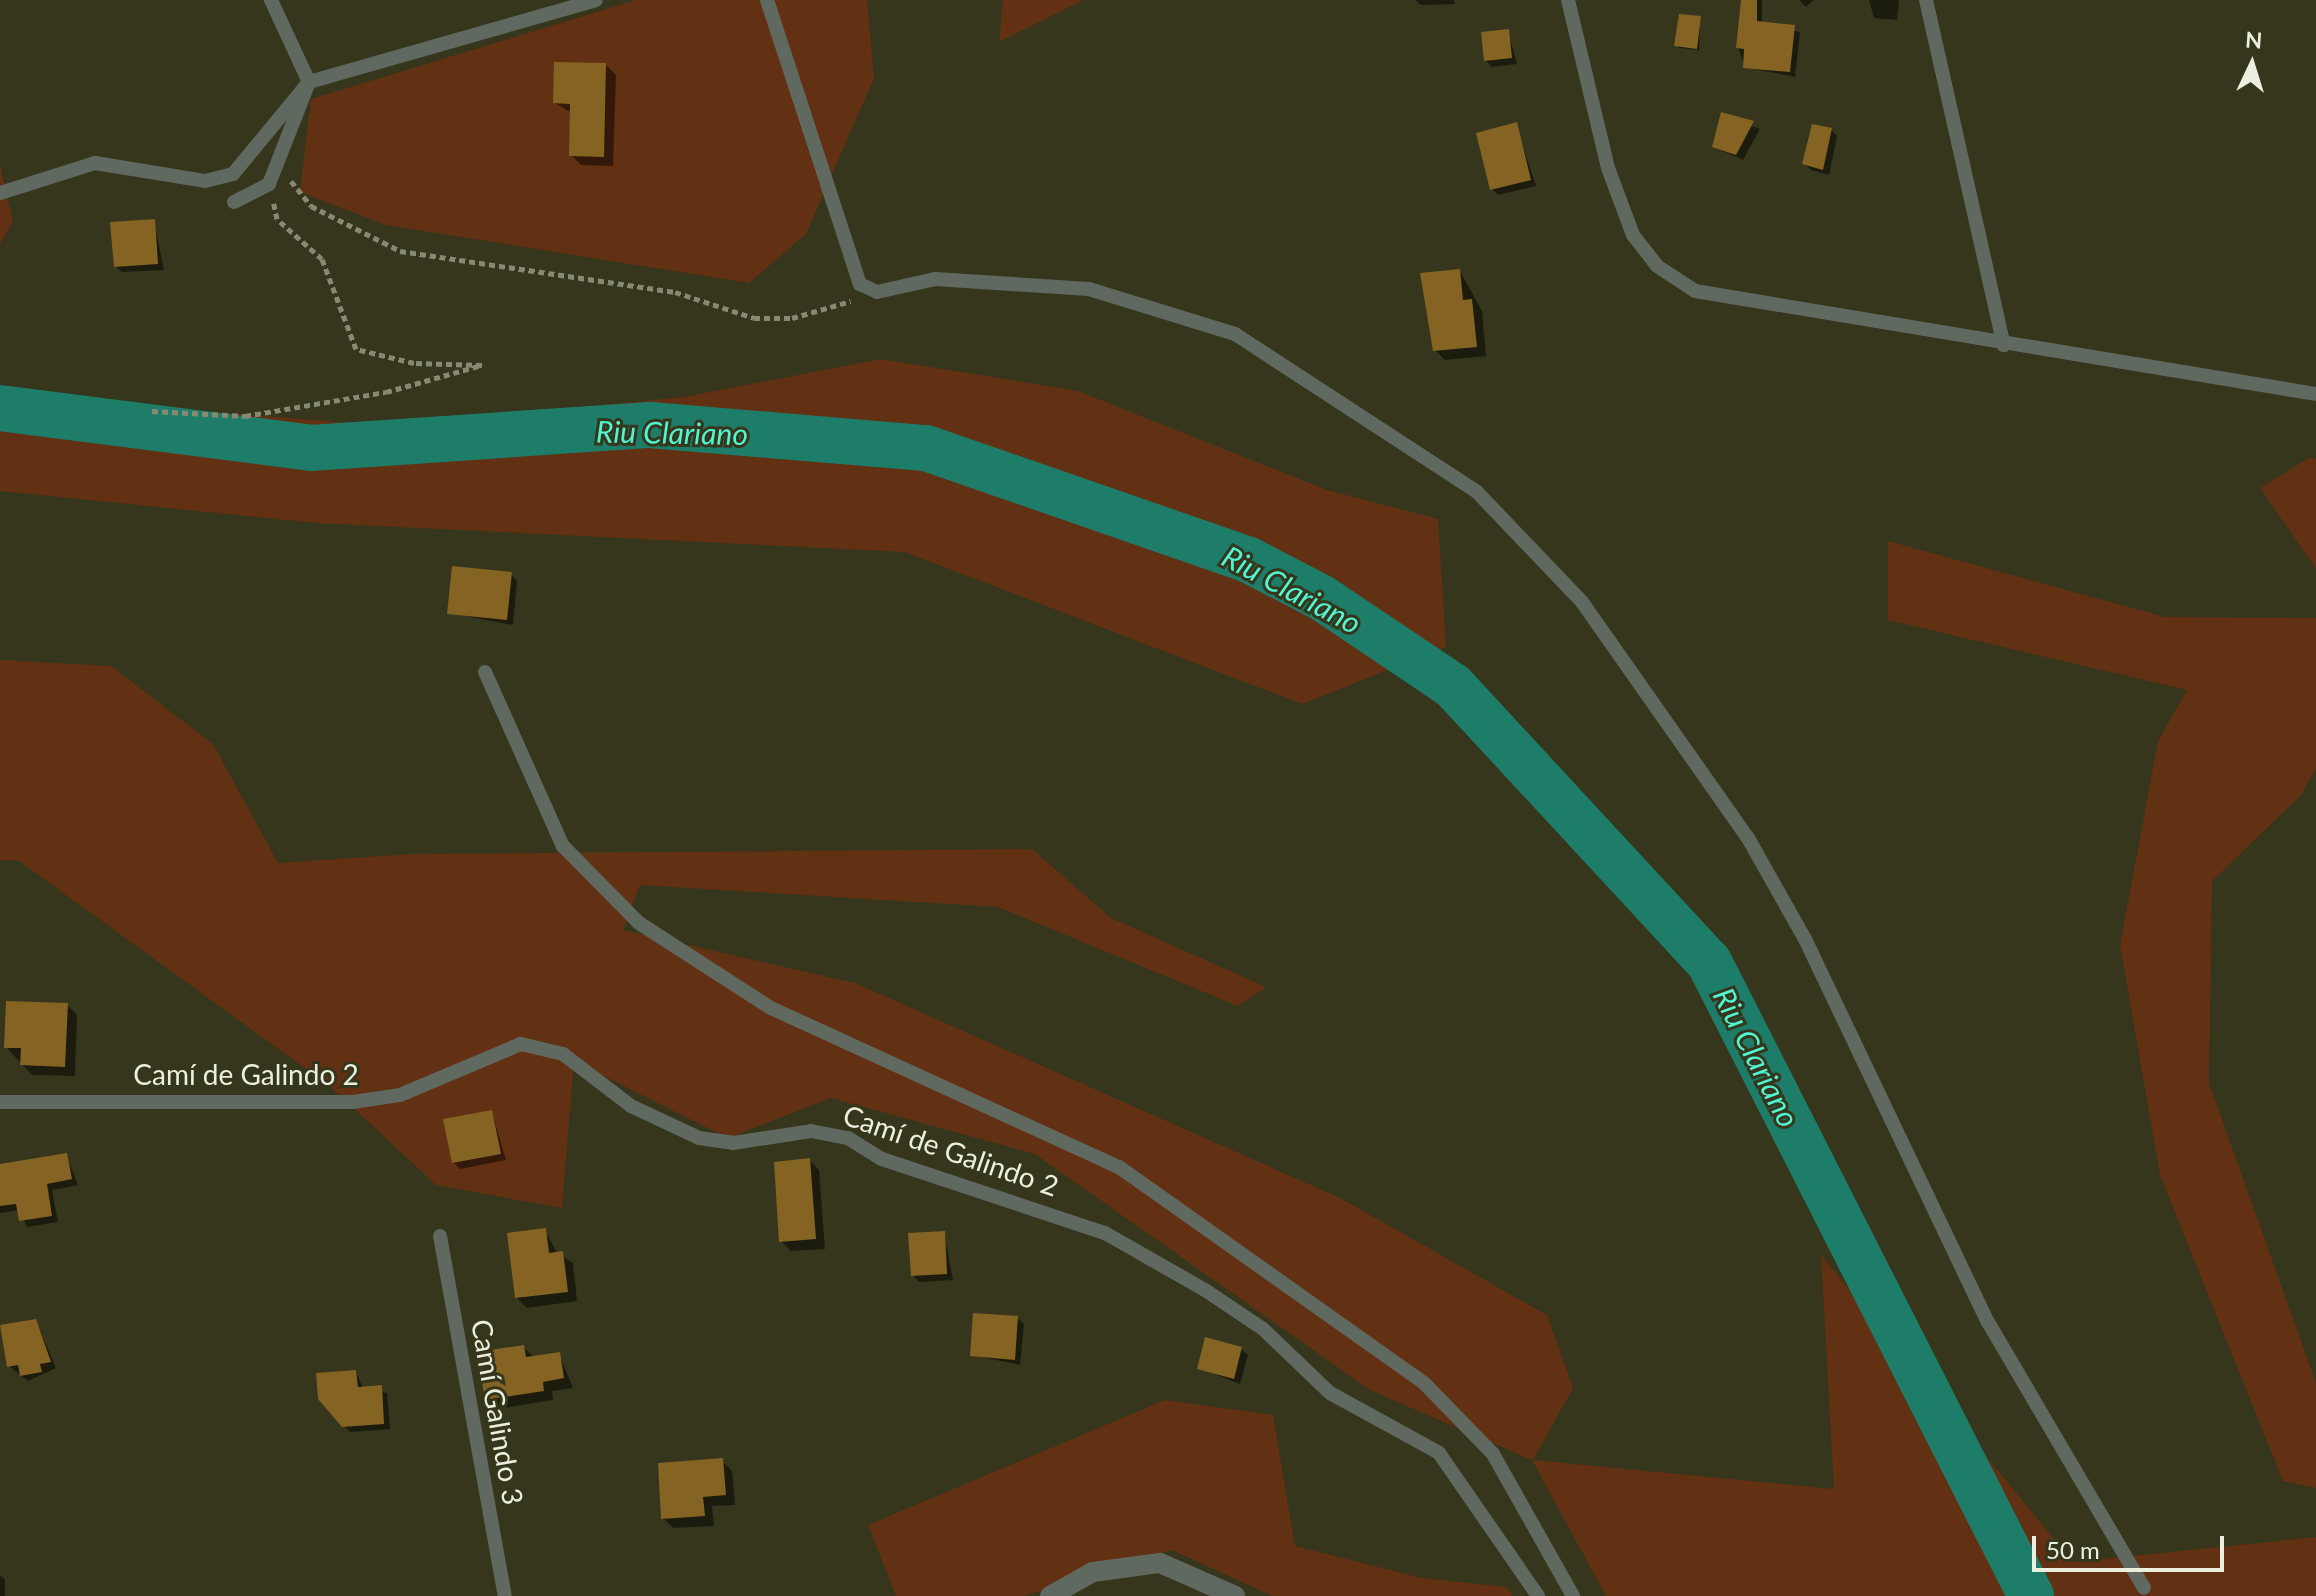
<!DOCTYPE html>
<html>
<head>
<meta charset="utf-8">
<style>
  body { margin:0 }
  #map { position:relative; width:2316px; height:1596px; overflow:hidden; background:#35361c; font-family:Lato,sans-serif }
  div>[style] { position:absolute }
  .green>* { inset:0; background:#623013 }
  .shadow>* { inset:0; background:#0007 }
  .river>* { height:46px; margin:-23px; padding:0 23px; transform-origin:23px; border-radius:23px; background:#1e7d69 }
  .building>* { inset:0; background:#856323 }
  .path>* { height:5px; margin-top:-2.5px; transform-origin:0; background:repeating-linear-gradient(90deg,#888973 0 6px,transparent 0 10px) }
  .service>* { height:14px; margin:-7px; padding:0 7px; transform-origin:7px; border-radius:7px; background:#60695f }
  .tertiary>* { height:20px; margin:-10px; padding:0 10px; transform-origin:10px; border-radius:10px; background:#60695f }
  span { translate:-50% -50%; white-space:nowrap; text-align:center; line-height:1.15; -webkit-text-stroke:6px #35361c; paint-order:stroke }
  .street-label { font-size:28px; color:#edefde }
  .water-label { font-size:30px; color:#51f5d1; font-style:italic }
  .north { position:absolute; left:2212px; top:24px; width:80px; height:80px; -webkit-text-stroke:6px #35361c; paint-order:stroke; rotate:4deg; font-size:22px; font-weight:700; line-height:32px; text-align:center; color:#edefde }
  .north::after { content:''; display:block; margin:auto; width:28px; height:36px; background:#edefde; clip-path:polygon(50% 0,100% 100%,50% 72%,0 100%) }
  .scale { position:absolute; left:2032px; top:1536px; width:192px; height:36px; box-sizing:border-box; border:4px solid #edefde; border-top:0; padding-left:10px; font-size:24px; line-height:28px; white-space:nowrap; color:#edefde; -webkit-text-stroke:6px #35361c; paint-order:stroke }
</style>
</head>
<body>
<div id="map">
  <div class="green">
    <i style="clip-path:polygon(636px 0,867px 0,874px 78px,806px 234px,749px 283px,386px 225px,300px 192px,311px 99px)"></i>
    <i style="clip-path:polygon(1003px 0,1084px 0,999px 42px)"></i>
    <i style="clip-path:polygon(0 165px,13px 222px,0 244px)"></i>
    <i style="clip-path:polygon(881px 359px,1078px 391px,1327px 490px,1438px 519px,1446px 647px,1302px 704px,905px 552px,316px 523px,0 491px,0 388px,35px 398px,389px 426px,684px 397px)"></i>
    <i style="clip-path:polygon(2309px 458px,2316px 459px,2316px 569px,2260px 488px)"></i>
    <i style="clip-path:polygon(1888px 541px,2165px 617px,2316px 618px,2316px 768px,2301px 795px,2212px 881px,2209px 1083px,2316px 1383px,2316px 1488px,2283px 1481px,2160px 1175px,2120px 945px,2158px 741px,2187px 690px,1888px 620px)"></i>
    <i style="clip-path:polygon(0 660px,111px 666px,213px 744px,278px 863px,410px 854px,1032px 849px,1111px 918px,1266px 987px,1238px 1006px,998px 907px,640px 885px,623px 930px,855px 983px,1340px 1198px,1547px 1315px,1573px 1388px,1533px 1460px,1834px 1489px,1821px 1255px,2073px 1562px,2316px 1537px,2316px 1596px,1606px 1596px,1532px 1460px,1370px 1390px,1035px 1154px,831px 1098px,728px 1138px,574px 1061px,562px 1208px,436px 1185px,331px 1087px,19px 861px,0 860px)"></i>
    <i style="clip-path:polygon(1165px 1400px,1273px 1415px,1295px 1546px,1422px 1578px,1507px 1587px,1512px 1596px,1272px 1596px,1172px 1550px,1024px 1596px,896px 1596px,868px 1525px)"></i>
  </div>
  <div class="shadow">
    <i style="clip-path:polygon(1415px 0,1454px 0,1455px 4px,1421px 5px)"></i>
    <i style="clip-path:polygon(1743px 0,1762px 0,1762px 23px,1800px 32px,1795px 77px,1745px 67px,1738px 47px)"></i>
    <i style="clip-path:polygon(1799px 0,1814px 0,1806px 7px)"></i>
    <i style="clip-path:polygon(1869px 0,1899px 0,1897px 20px,1874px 18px)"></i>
    <i style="clip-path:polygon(1700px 18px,1699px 50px,1679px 48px,1676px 45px)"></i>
    <i style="clip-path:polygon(1508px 31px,1517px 64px,1492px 67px,1485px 60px)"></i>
    <i style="clip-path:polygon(606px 65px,616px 75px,613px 166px,581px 165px,571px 155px,572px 113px,555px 103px)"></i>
    <i style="clip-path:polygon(1723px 115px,1760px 129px,1743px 160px,1714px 147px)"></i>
    <i style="clip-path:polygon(1516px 125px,1536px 186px,1498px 195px,1492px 189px)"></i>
    <i style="clip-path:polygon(1831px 130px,1837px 136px,1829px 175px,1811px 170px,1805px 164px)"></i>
    <i style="clip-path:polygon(154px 221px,164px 270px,122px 272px,115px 266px)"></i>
    <i style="clip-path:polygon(1460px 271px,1482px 311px,1486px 356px,1445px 360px,1435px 350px)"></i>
    <i style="clip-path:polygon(511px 574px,517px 581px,513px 625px,449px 613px)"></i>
    <i style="clip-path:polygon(67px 1005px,77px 1015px,75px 1076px,32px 1075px,6px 1047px)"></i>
    <i style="clip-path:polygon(492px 1112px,506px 1160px,460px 1169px,453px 1162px)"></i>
    <i style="clip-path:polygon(66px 1155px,78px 1185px,52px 1190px,58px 1222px,27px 1227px,19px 1210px,0 1213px,0 1166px)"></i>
    <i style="clip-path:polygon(809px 1160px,819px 1170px,825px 1249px,791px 1251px,781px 1241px)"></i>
    <i style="clip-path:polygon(545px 1230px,557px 1253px,573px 1263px,577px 1301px,527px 1308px,517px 1298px)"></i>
    <i style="clip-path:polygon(944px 1233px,953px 1280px,919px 1282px,913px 1275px)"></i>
    <i style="clip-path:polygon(1017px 1318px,1024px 1324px,1020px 1365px,972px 1355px)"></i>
    <i style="clip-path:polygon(36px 1321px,56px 1368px,28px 1381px,9px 1366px)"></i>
    <i style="clip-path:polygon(523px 1347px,534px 1357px,559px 1354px,573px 1388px,552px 1391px,553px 1400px,497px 1409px,487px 1399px)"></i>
    <i style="clip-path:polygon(1241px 1349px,1248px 1355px,1240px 1384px,1199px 1368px)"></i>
    <i style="clip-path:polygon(356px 1372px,363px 1388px,387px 1393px,390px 1429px,350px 1432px,343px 1425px)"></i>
    <i style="clip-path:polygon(722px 1461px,732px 1471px,735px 1505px,712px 1506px,714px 1526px,673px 1528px,663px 1518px)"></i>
    <i style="clip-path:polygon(0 1575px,5px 1580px,5px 1596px,0 1596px)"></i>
  </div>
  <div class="river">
    <i style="left:0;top:408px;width:314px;rotate:7.3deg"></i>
    <i style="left:311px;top:448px;width:340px;rotate:-3.9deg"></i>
    <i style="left:650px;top:425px;width:277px;rotate:4.8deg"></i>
    <i style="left:926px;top:448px;width:342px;rotate:19.1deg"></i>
    <i style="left:1249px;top:560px;width:82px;rotate:27.5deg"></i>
    <i style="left:1322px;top:598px;width:158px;rotate:33.9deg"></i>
    <i style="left:1453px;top:686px;width:376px;rotate:47.2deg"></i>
    <i style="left:1709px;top:962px;width:711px;rotate:63.07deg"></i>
  </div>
  <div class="building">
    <i style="clip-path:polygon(1741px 0,1757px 0,1757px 21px,1795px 25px,1790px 72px,1743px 68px,1744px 49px,1736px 48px)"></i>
    <i style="clip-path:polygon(1679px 14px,1701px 16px,1697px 49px,1674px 46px)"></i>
    <i style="clip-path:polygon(1509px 29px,1512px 58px,1484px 61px,1481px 32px)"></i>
    <i style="clip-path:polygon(554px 62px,606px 63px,604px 157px,569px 156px,570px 104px,553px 103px)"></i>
    <i style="clip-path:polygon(1721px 112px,1754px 121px,1736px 155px,1712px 147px)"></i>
    <i style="clip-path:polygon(1517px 122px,1531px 180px,1490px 190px,1476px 133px)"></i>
    <i style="clip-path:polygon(1812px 124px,1832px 128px,1823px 170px,1802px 164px)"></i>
    <i style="clip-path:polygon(155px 219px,158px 264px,114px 267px,110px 222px)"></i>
    <i style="clip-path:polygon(1460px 269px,1463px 300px,1472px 299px,1477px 347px,1433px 351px,1420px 273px)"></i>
    <i style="clip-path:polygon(452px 566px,512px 572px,507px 620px,447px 614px)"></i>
    <i style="clip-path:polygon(6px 1001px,68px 1003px,65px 1067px,20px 1065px,21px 1048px,4px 1048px)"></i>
    <i style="clip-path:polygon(492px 1110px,501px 1154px,452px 1163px,443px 1119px)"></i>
    <i style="clip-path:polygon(67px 1153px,72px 1179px,47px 1184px,52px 1216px,19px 1221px,16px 1204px,0 1206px,0 1164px)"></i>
    <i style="clip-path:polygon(810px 1158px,816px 1239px,779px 1242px,774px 1162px)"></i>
    <i style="clip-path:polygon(546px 1228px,549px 1253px,563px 1251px,568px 1292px,515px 1298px,507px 1233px)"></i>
    <i style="clip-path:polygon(945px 1231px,947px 1274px,911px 1276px,908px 1233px)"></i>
    <i style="clip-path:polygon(973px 1313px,1018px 1316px,1015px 1360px,970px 1356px)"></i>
    <i style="clip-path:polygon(36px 1319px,51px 1362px,40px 1364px,42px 1372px,20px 1376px,18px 1365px,7px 1367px,0 1325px)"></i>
    <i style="clip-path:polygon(1205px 1337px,1242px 1347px,1234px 1379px,1197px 1369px)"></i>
    <i style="clip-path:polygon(524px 1345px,526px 1357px,560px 1352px,564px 1378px,543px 1382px,544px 1391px,485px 1400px,477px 1352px)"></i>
    <i style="clip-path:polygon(356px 1370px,358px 1387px,382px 1385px,384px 1424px,342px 1427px,318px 1399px,316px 1373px)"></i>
    <i style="clip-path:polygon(723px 1458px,726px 1495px,703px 1497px,705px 1516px,661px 1519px,658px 1463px)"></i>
  </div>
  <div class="path">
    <i style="left:291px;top:181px;width:32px;rotate:51deg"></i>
    <i style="left:311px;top:206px;width:100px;rotate:26.8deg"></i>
    <i style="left:400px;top:251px;width:278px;rotate:8.5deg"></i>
    <i style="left:675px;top:292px;width:83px;rotate:18.2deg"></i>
    <i style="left:754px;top:318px;width:38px"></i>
    <i style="left:792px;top:318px;width:61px;rotate:-16.1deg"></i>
    <i style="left:152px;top:411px;width:93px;rotate:3.1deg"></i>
    <i style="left:245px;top:416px;width:143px;rotate:-9.7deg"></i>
    <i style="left:386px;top:392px;width:100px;rotate:-15.7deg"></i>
    <i style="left:482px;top:365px;width:68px;rotate:-178.3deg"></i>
    <i style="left:414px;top:363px;width:60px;rotate:-166.4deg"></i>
    <i style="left:356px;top:349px;width:96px;rotate:-110.7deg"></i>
    <i style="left:322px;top:259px;width:60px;rotate:-138.4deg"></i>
    <i style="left:277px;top:219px;width:19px;rotate:-102deg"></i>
  </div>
  <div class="service">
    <i style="left:767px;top:0;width:299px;rotate:71.9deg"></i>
    <i style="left:860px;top:284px;width:19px;rotate:25deg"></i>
    <i style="left:877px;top:292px;width:59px;rotate:-12.6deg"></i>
    <i style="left:935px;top:279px;width:154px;rotate:3.7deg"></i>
    <i style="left:1089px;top:289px;width:153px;rotate:17.1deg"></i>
    <i style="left:1235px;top:334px;width:289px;rotate:33.1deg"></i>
    <i style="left:1477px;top:492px;width:152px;rotate:46.3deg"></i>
    <i style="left:1582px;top:602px;width:289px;rotate:54.9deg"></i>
    <i style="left:1748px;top:838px;width:116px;rotate:60.6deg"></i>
    <i style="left:1805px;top:939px;width:424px;rotate:64.5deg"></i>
    <i style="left:1988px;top:1322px;width:308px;rotate:59.6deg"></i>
    <i style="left:1568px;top:0;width:173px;rotate:76.6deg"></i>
    <i style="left:1608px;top:168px;width:72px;rotate:69.5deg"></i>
    <i style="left:1633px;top:235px;width:39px;rotate:52deg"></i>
    <i style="left:1657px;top:266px;width:45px;rotate:33.3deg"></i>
    <i style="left:1695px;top:291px;width:629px;rotate:9.42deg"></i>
    <i style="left:1926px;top:0;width:354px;rotate:77.3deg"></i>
    <i style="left:0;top:193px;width:100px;rotate:-17.5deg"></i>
    <i style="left:95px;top:163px;width:111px;rotate:9.3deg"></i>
    <i style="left:205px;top:181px;width:29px;rotate:-14deg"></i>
    <i style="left:233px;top:174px;width:119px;rotate:-50.4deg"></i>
    <i style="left:309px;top:82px;width:298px;rotate:-15.9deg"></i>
    <i style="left:234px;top:202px;width:39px;rotate:-27deg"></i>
    <i style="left:269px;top:184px;width:110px;rotate:-68.6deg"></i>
    <i style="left:309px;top:82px;width:90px;rotate:-114.9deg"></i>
    <i style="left:485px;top:672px;width:191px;rotate:65.9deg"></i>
    <i style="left:563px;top:846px;width:108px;rotate:45.4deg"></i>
    <i style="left:639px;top:923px;width:157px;rotate:32.8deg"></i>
    <i style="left:771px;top:1008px;width:383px;rotate:24.6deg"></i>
    <i style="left:1119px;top:1167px;width:374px;rotate:35.3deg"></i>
    <i style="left:1424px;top:1383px;width:99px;rotate:45.8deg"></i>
    <i style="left:1493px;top:1454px;width:163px;rotate:60.6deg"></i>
    <i style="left:0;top:1102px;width:353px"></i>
    <i style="left:353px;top:1102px;width:48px;rotate:-8.5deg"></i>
    <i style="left:400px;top:1095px;width:131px;rotate:-22.9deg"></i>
    <i style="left:521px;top:1044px;width:43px;rotate:13.4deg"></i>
    <i style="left:563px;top:1054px;width:86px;rotate:37.4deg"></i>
    <i style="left:631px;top:1106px;width:75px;rotate:25.2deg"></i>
    <i style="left:699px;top:1138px;width:34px;rotate:8deg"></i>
    <i style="left:733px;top:1143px;width:79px;rotate:-8.7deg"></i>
    <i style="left:811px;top:1131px;width:38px;rotate:11deg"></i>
    <i style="left:848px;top:1138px;width:40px;rotate:32deg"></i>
    <i style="left:882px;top:1159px;width:235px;rotate:18.4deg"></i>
    <i style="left:1105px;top:1233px;width:115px;rotate:29.7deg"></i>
    <i style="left:1205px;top:1290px;width:70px;rotate:33.9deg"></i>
    <i style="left:1263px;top:1329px;width:93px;rotate:43.7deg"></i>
    <i style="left:1330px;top:1393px;width:124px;rotate:28.8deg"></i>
    <i style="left:1439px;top:1453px;width:174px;rotate:55.3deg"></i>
    <i style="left:440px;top:1236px;width:366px;rotate:79.8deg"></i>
  </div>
  <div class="tertiary">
    <i style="left:1050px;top:1596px;width:49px;rotate:-29.2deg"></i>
    <i style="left:1093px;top:1572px;width:68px;rotate:-7.7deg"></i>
    <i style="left:1160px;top:1563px;width:82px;rotate:23.7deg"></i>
  </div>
  <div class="street-label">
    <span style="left:246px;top:1074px">Camí de Galindo 2</span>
    <span style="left:951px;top:1150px;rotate:19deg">Camí de Galindo 2</span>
    <span style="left:498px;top:1412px;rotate:80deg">Camí Galindo 3</span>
  </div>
  <div class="water-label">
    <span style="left:672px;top:432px;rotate:1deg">Riu Clariano</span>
    <span style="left:1292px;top:589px;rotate:28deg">Riu Clariano</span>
    <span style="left:1757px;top:1057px;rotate:63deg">Riu Clariano</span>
  </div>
  <div class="north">N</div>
  <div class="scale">50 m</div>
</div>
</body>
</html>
